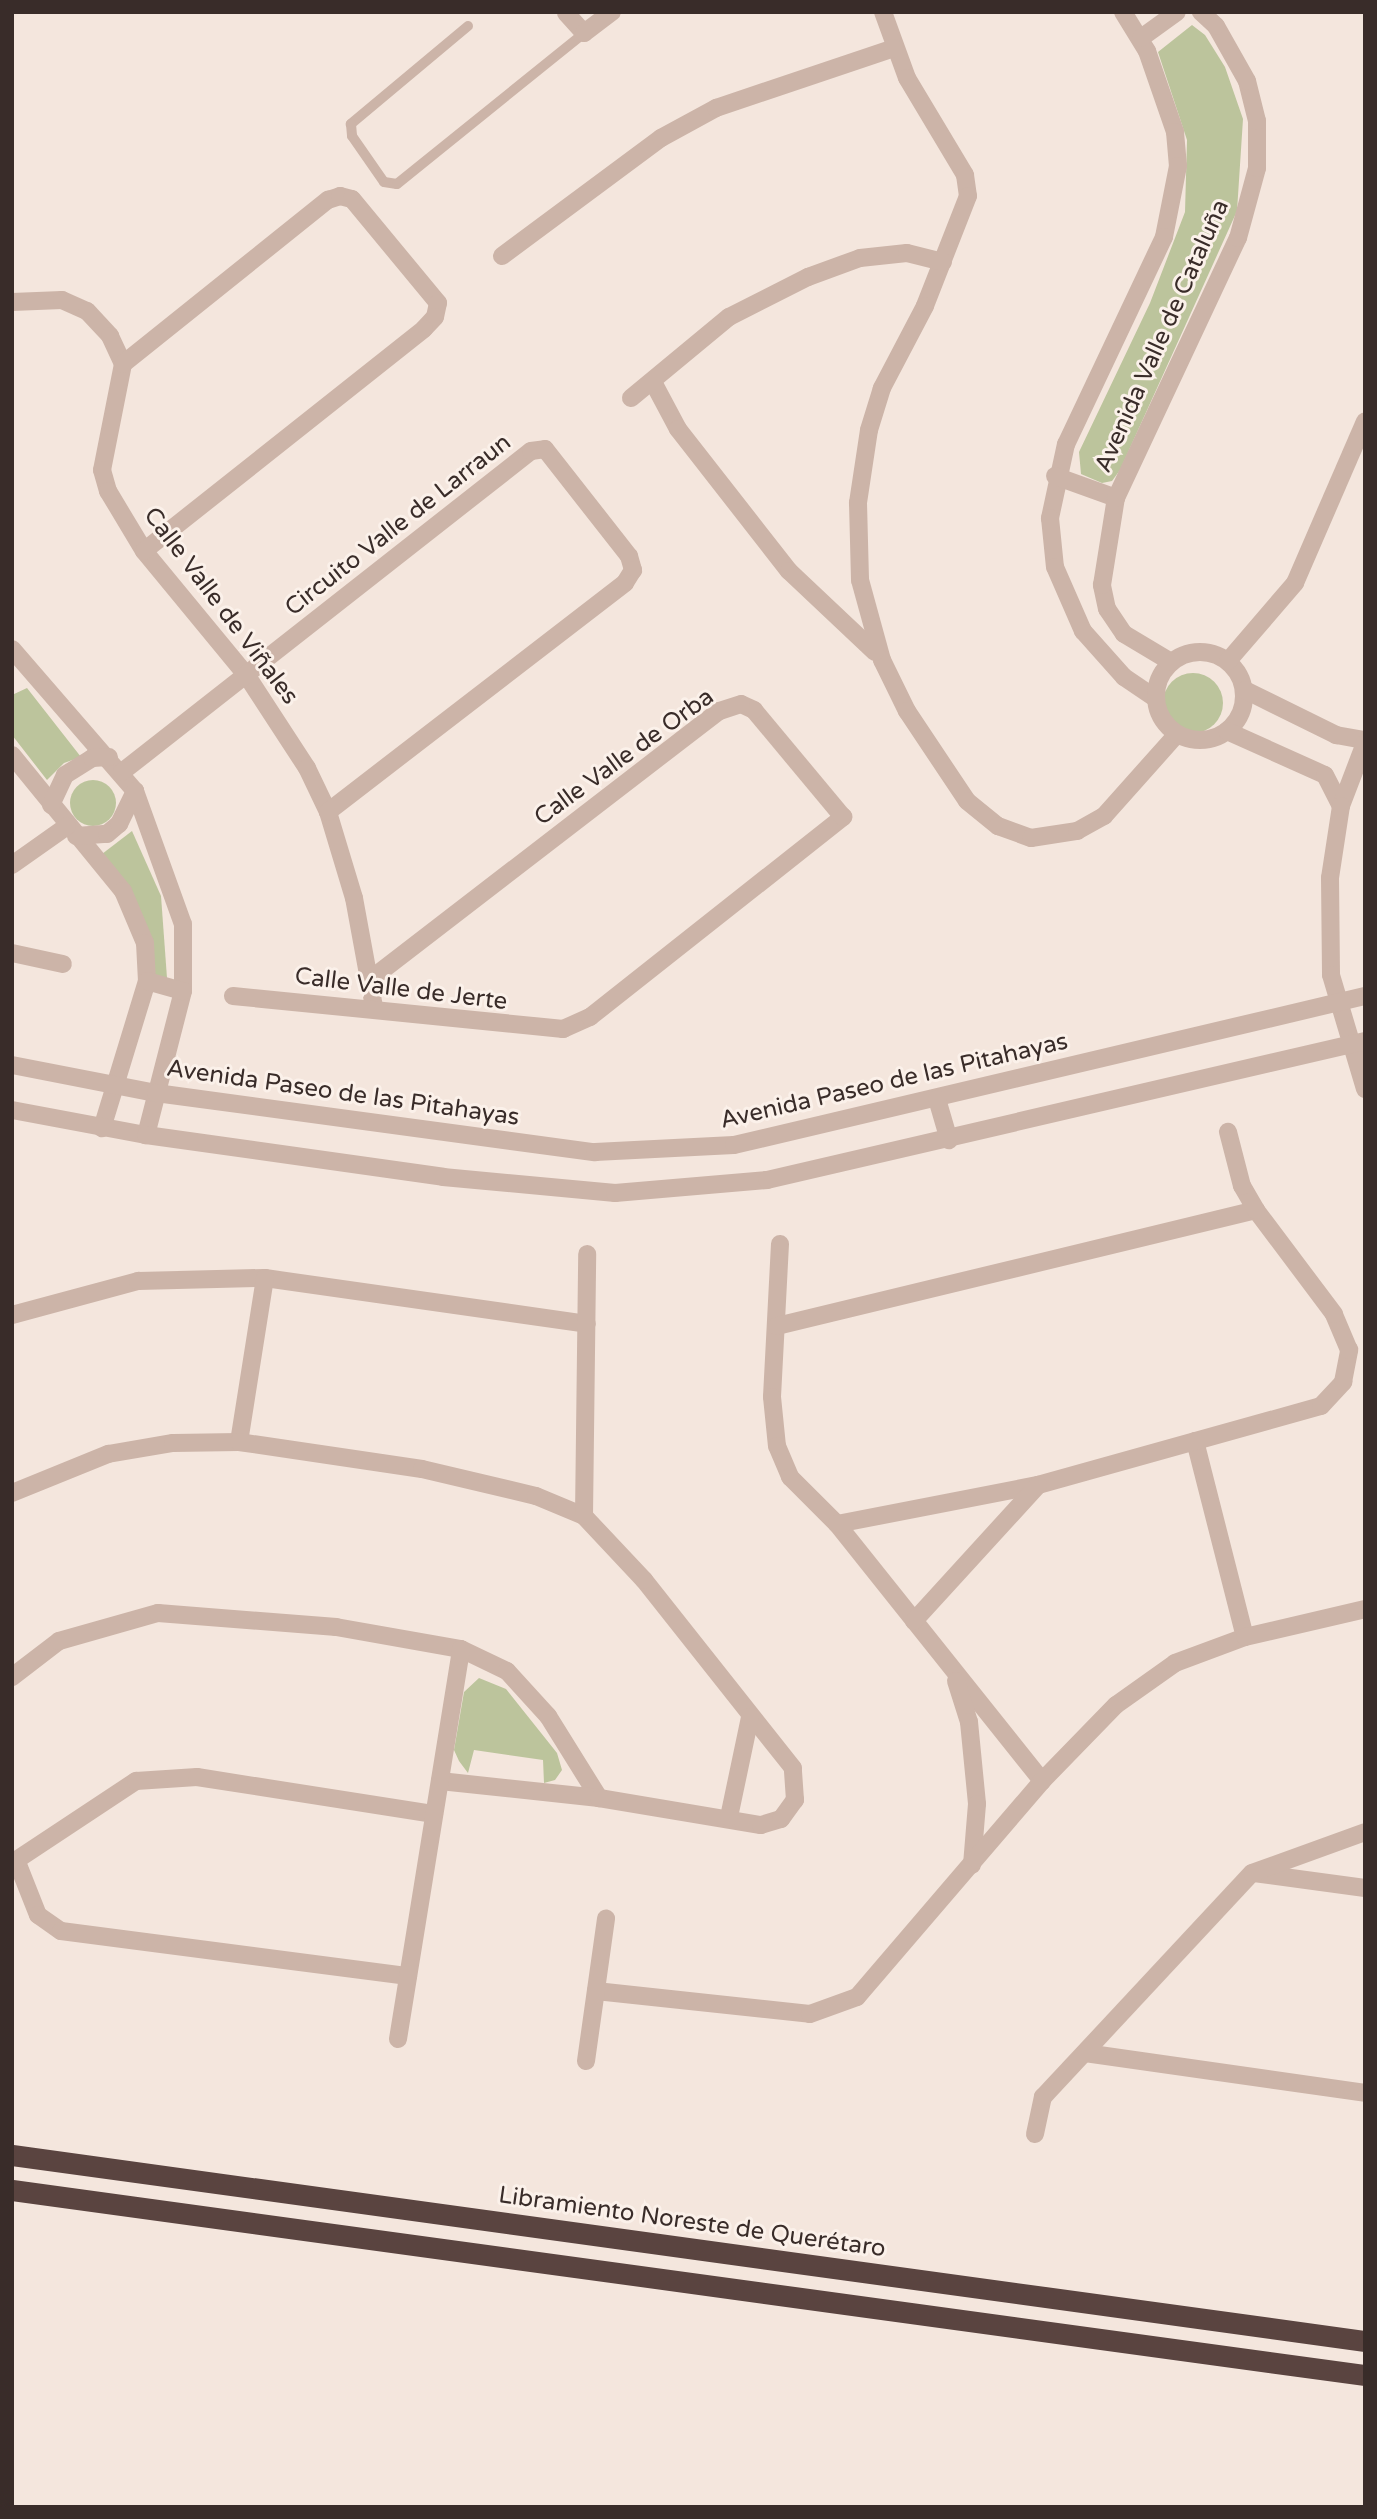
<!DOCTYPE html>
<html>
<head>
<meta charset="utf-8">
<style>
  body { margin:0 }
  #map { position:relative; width:1377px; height:2519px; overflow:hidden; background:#f4e6dd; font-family:"Varela Round",sans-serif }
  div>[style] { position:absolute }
  .green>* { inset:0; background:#bcc49c }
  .round { border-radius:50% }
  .service>* { height:10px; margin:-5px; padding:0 5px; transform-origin:5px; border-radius:5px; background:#ccb4a8 }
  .minor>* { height:18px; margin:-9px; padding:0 9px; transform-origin:9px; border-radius:9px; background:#ccb4a8 }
  .minor>.ring { margin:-9px; padding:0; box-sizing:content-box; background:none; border:18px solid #ccb4a8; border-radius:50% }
  .tertiary>* { height:18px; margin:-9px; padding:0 9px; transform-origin:9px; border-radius:9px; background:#ccb4a8 }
  .motorway>* { height:21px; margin:-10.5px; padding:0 10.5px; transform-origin:10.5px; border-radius:10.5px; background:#5a4440 }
  span { translate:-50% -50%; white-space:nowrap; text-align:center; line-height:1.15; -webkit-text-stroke:6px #fbf1ea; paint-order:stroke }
  .street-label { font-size:24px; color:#392c29 }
  .frame { position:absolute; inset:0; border:14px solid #392c29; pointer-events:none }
</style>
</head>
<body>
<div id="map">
  <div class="green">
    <i style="clip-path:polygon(1192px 25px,1205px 35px,1225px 67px,1243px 119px,1237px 211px,1120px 470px,1112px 481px,1102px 483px,1081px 474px,1079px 452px,1150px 303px,1185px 212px,1187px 140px,1158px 52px)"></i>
    <i class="round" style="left:1163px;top:673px;width:60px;height:60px"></i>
    <i style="clip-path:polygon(27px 688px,81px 757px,64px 763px,47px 780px,12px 735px,12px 695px)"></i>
    <i class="round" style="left:70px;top:780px;width:46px;height:46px"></i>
    <i style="clip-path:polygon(132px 831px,161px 896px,167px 978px,157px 980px,102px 854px)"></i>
    <i style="clip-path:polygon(479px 1678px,506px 1689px,557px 1753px,562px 1770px,555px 1780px,544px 1783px,543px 1760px,474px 1750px,468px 1773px,459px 1761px,454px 1750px,464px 1692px)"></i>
  </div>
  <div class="service">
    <i style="left:468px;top:26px;width:153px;rotate:140.1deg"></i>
    <i style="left:351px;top:124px;width:12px;rotate:85deg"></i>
    <i style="left:352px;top:136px;width:56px;rotate:55.2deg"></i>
    <i style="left:384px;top:182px;width:13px;rotate:9deg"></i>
    <i style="left:397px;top:184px;width:240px;rotate:-38.9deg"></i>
  </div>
  <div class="minor">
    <i style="left:883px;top:12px;width:70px;rotate:70deg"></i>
    <i style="left:907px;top:78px;width:113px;rotate:59.1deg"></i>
    <i style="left:965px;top:175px;width:21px;rotate:82deg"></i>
    <i style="left:968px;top:196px;width:118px;rotate:111.4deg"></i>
    <i style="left:925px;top:306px;width:93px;rotate:117.7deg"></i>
    <i style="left:882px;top:388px;width:44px;rotate:107.2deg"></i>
    <i style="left:869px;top:430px;width:74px;rotate:98.6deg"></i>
    <i style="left:858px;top:503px;width:77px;rotate:88.5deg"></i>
    <i style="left:860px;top:580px;width:83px;rotate:74.6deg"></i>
    <i style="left:882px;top:660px;width:57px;rotate:63.9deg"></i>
    <i style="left:907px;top:711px;width:108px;rotate:56.3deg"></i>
    <i style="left:967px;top:801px;width:40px;rotate:39deg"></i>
    <i style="left:998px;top:826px;width:35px;rotate:20deg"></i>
    <i style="left:1031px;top:838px;width:47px;rotate:-8.7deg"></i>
    <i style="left:1077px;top:831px;width:31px;rotate:-29deg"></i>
    <i style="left:1104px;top:816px;width:110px;rotate:-48.3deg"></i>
    <i style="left:1123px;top:12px;width:46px;rotate:58.4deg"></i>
    <i style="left:1147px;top:51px;width:86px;rotate:70.9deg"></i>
    <i style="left:1175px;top:132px;width:34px;rotate:85deg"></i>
    <i style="left:1178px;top:166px;width:72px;rotate:101.2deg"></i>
    <i style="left:1164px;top:237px;width:229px;rotate:115.3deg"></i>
    <i style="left:1066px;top:444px;width:76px;rotate:102.2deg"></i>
    <i style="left:1050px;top:518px;width:49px;rotate:84.2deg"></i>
    <i style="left:1055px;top:567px;width:70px;rotate:66.4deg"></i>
    <i style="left:1083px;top:631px;width:62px;rotate:48.3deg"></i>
    <i style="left:1124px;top:677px;width:37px;rotate:34deg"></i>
    <i style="left:566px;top:13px;width:27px;rotate:48deg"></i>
    <i style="left:584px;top:33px;width:35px;rotate:-37deg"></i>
    <i style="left:1141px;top:38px;width:44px;rotate:-35.8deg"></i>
    <i style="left:502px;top:256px;width:198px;rotate:-36.6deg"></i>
    <i style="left:661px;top:138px;width:63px;rotate:-28.6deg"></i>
    <i style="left:716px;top:108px;width:188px;rotate:-18.6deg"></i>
    <i style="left:12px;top:302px;width:50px;rotate:-2.3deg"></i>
    <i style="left:62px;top:300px;width:27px;rotate:24deg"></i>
    <i style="left:87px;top:311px;width:34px;rotate:47deg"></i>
    <i style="left:110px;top:336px;width:31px;rotate:65deg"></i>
    <i style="left:123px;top:364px;width:108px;rotate:101.2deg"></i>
    <i style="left:102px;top:470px;width:22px;rotate:74deg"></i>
    <i style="left:108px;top:491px;width:70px;rotate:59deg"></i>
    <i style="left:144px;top:551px;width:162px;rotate:50.5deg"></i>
    <i style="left:247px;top:676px;width:110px;rotate:56.9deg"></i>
    <i style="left:307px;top:768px;width:49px;rotate:64.5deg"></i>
    <i style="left:328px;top:812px;width:90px;rotate:73.2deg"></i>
    <i style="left:354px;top:898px;width:111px;rotate:79.6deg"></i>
    <i style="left:123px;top:364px;width:263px;rotate:-38.7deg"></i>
    <i style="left:328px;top:200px;width:13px;rotate:-18deg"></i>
    <i style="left:340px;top:196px;width:12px;rotate:14deg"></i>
    <i style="left:352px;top:199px;width:135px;rotate:50.4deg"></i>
    <i style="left:438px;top:303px;width:14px;rotate:102deg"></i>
    <i style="left:435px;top:317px;width:16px;rotate:133deg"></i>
    <i style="left:424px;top:329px;width:357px;rotate:141.6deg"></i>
    <i style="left:653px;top:382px;width:53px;rotate:62deg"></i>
    <i style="left:678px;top:429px;width:180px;rotate:52deg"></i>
    <i style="left:789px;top:571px;width:118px;rotate:43.3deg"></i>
    <i style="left:631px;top:398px;width:127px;rotate:-39.6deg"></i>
    <i style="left:729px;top:317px;width:89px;rotate:-26.9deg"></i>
    <i style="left:808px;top:277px;width:55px;rotate:-20.1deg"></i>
    <i style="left:860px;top:258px;width:47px;rotate:-6.1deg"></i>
    <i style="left:907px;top:253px;width:37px;rotate:14deg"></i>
    <i style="left:1055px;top:476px;width:65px;rotate:19.8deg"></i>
    <i style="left:12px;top:649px;width:188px;rotate:49.1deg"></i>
    <i style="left:135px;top:791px;width:141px;rotate:70.2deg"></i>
    <i style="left:183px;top:924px;width:67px;rotate:90deg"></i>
    <i style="left:183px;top:991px;width:149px;rotate:104.4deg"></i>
    <i class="ring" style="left:1156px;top:652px;width:70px;height:70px"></i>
    <i style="left:1228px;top:661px;width:103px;rotate:-49.3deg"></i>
    <i style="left:1295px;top:583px;width:176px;rotate:-66.6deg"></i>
    <i style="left:1171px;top:662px;width:55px;rotate:-149.2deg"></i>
    <i style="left:1124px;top:634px;width:30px;rotate:-124deg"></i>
    <i style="left:1107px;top:609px;width:25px;rotate:-102deg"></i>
    <i style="left:1102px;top:585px;width:88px;rotate:-80.9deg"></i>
    <i style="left:1116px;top:498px;width:287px;rotate:-64.9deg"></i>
    <i style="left:1238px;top:238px;width:73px;rotate:-74.8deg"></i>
    <i style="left:1257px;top:168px;width:47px;rotate:-90deg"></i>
    <i style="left:1257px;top:121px;width:41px;rotate:-104deg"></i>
    <i style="left:1247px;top:81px;width:63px;rotate:-119.4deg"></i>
    <i style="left:1216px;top:26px;width:21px;rotate:-137deg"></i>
    <i style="left:1245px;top:690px;width:102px;rotate:26.3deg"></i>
    <i style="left:1336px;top:735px;width:29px;rotate:10deg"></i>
    <i style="left:1227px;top:731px;width:107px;rotate:24.2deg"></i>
    <i style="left:1325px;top:775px;width:35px;rotate:63deg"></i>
    <i style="left:12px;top:755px;width:176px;rotate:50.8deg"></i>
    <i style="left:123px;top:891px;width:56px;rotate:67.1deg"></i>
    <i style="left:145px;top:943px;width:38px;rotate:87deg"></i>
    <i style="left:147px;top:981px;width:154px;rotate:107deg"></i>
    <i style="left:122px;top:772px;width:520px;rotate:-38.13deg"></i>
    <i style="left:531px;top:451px;width:14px;rotate:-8deg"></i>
    <i style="left:545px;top:449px;width:136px;rotate:51.9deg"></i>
    <i style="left:629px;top:556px;width:15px;rotate:74deg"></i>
    <i style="left:633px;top:570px;width:15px;rotate:122deg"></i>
    <i style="left:625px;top:583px;width:375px;rotate:142.4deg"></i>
    <i style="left:51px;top:805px;width:33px;rotate:-65deg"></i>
    <i style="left:65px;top:775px;width:32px;rotate:-32deg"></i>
    <i style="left:92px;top:758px;width:17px;rotate:-3deg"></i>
    <i style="left:76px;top:836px;width:31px;rotate:-4deg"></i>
    <i style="left:107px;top:834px;width:16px;rotate:-40deg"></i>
    <i style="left:119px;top:824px;width:37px;rotate:-64deg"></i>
    <i style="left:12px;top:865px;width:67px;rotate:-35.3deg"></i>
    <i style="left:12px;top:953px;width:52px;rotate:12.2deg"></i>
    <i style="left:147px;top:981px;width:37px;rotate:16deg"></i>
    <i style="left:233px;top:996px;width:332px;rotate:5.7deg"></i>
    <i style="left:563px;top:1029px;width:30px;rotate:-24deg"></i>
    <i style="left:590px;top:1017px;width:323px;rotate:-38.3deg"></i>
    <i style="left:843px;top:817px;width:139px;rotate:-129.8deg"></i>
    <i style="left:754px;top:710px;width:14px;rotate:-155deg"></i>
    <i style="left:741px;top:704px;width:23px;rotate:162deg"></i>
    <i style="left:719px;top:711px;width:442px;rotate:142.4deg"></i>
    <i style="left:780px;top:1244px;width:153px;rotate:93deg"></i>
    <i style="left:772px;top:1397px;width:49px;rotate:84.2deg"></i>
    <i style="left:777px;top:1446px;width:34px;rotate:67deg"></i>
    <i style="left:790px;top:1477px;width:66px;rotate:45deg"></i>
    <i style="left:837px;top:1524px;width:329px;rotate:51.4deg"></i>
    <i style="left:12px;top:1315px;width:131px;rotate:-15.1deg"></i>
    <i style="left:138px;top:1281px;width:127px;rotate:-1.4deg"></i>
    <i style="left:265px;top:1278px;width:325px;rotate:8.1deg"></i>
    <i style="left:777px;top:1326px;width:493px;rotate:-13.6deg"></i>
    <i style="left:1195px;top:1441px;width:202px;rotate:75.7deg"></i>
    <i style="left:239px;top:1442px;width:166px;rotate:-81deg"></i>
    <i style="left:12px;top:1493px;width:104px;rotate:-22.1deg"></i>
    <i style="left:108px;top:1454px;width:66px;rotate:-9.6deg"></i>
    <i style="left:173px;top:1443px;width:66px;rotate:-0.9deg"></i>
    <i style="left:239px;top:1442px;width:185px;rotate:8.4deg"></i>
    <i style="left:422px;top:1469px;width:117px;rotate:13.3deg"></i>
    <i style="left:536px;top:1496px;width:52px;rotate:22.6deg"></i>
    <i style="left:837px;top:1524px;width:205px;rotate:-11deg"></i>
    <i style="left:1038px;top:1485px;width:294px;rotate:-15.6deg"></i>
    <i style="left:1321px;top:1406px;width:33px;rotate:-47deg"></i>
    <i style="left:1343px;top:1382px;width:33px;rotate:-79deg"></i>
    <i style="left:1349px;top:1350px;width:39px;rotate:-113deg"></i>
    <i style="left:1334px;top:1314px;width:130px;rotate:-126.9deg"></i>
    <i style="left:1256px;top:1210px;width:28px;rotate:-120deg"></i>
    <i style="left:1242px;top:1186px;width:56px;rotate:-104.5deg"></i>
    <i style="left:914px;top:1621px;width:184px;rotate:-47.6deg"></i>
    <i style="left:12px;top:1677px;width:59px;rotate:-37.5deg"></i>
    <i style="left:59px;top:1641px;width:103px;rotate:-15.8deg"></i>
    <i style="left:158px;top:1613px;width:179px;rotate:4.5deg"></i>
    <i style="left:336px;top:1627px;width:127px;rotate:10deg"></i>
    <i style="left:461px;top:1649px;width:51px;rotate:25.6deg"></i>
    <i style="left:507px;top:1671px;width:61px;rotate:47.7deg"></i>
    <i style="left:548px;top:1716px;width:97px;rotate:58.1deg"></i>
    <i style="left:956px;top:1681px;width:43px;rotate:72.4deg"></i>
    <i style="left:969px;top:1722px;width:82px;rotate:84.4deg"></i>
    <i style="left:977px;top:1804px;width:61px;rotate:94.7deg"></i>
    <i style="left:440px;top:1781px;width:160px;rotate:6.1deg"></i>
    <i style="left:599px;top:1798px;width:164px;rotate:9.5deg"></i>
    <i style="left:761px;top:1825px;width:21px;rotate:-17deg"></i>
    <i style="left:781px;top:1819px;width:24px;rotate:-54deg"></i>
    <i style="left:795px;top:1800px;width:32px;rotate:-94deg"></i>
    <i style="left:793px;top:1768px;width:240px;rotate:-128.4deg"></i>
    <i style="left:644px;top:1580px;width:88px;rotate:-133.2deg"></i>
    <i style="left:584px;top:1516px;width:262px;rotate:-89.3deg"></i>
    <i style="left:729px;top:1817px;width:102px;rotate:-78.1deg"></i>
    <i style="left:17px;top:1862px;width:57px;rotate:68.4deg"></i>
    <i style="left:38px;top:1915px;width:28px;rotate:35deg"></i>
    <i style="left:61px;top:1931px;width:350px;rotate:7.4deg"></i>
    <i style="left:12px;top:1863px;width:149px;rotate:-33.5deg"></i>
    <i style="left:136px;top:1781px;width:61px;rotate:-3.8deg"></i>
    <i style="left:197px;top:1777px;width:240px;rotate:8.9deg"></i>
    <i style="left:1254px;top:1873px;width:112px;rotate:7.7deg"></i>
    <i style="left:596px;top:1991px;width:215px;rotate:6.1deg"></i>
    <i style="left:810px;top:2014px;width:50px;rotate:-19.9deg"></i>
    <i style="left:857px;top:1997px;width:284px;rotate:-49.4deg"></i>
    <i style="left:1042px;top:1781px;width:106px;rotate:-45.8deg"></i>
    <i style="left:1116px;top:1705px;width:72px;rotate:-35.4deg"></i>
    <i style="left:1175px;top:1663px;width:75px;rotate:-20.4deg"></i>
    <i style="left:1245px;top:1637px;width:123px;rotate:-13.1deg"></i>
    <i style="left:398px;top:2039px;width:395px;rotate:-80.8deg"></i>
    <i style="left:1085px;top:2053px;width:283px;rotate:8.1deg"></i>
    <i style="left:586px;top:2061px;width:144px;rotate:-82deg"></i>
    <i style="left:1035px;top:2134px;width:38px;rotate:-78deg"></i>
    <i style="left:1043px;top:2097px;width:306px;rotate:-47deg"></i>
    <i style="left:1252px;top:1873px;width:120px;rotate:-19.9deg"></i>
  </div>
  <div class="tertiary">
    <i style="left:1365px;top:743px;width:67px;rotate:110.9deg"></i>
    <i style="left:1341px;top:806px;width:73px;rotate:98.7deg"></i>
    <i style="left:1330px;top:878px;width:97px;rotate:89.4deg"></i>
    <i style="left:1331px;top:975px;width:119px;rotate:73.4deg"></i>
    <i style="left:12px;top:1065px;width:147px;rotate:11deg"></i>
    <i style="left:156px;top:1093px;width:443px;rotate:7.7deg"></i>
    <i style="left:595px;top:1152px;width:139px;rotate:-2.9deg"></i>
    <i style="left:734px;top:1145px;width:648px;rotate:-13.29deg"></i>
    <i style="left:937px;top:1099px;width:43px;rotate:73.7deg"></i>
    <i style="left:12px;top:1110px;width:136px;rotate:10.6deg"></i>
    <i style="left:146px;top:1135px;width:300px;rotate:8deg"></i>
    <i style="left:443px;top:1177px;width:173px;rotate:5.3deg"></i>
    <i style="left:615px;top:1193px;width:153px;rotate:-4.9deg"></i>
    <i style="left:767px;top:1180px;width:614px;rotate:-13.09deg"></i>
  </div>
  <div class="motorway">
    <i style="left:12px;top:2155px;width:1366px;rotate:7.83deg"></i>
    <i style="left:12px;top:2190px;width:1366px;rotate:7.79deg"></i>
  </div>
  <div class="street-label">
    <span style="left:1162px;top:336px;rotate:-66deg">Avenida Valle de Cataluña</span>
    <span style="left:398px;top:525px;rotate:-38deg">Circuito Valle de Larraun</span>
    <span style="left:221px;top:606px;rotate:53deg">Calle Valle de Viñales</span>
    <span style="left:624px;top:757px;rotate:-36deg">Calle Valle de Orba</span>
    <span style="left:401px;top:989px;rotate:7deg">Calle Valle de Jerte</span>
    <span style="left:894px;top:1081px;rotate:-13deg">Avenida Paseo de las Pitahayas</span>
    <span style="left:343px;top:1093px;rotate:8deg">Avenida Paseo de las Pitahayas</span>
    <span style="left:692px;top:2222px;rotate:8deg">Libramiento Noreste de Querétaro</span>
  </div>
  <div class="frame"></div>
</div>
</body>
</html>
